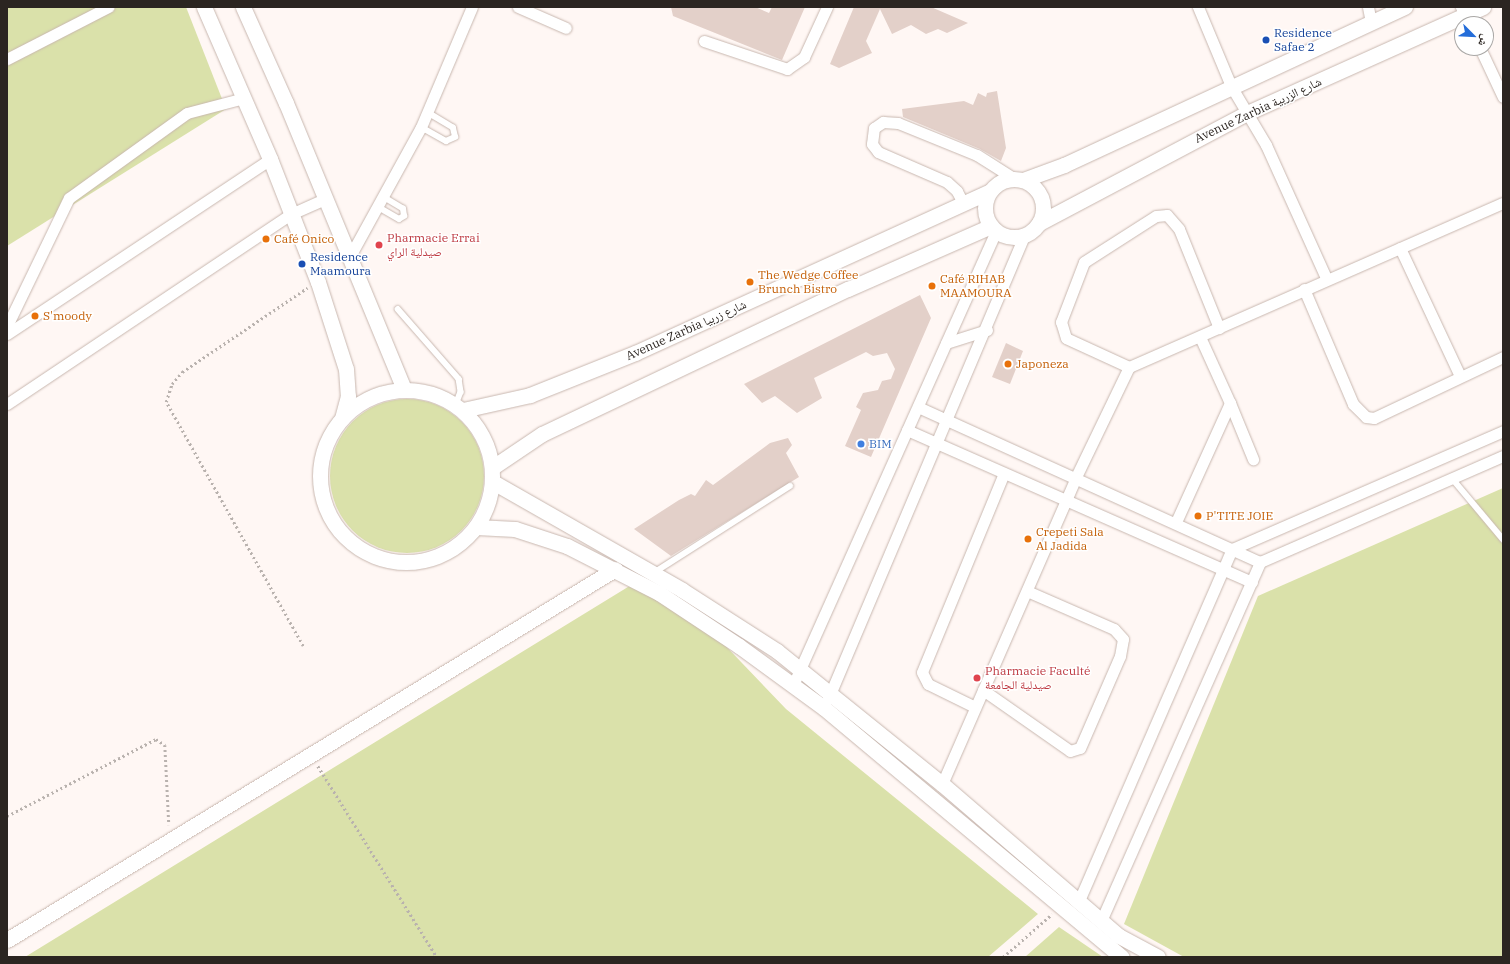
<!DOCTYPE html>
<html>
<head>
<meta charset="utf-8">
<style>
  body { margin:0 }
  #map { position:relative; width:1510px; height:964px; overflow:hidden; background:#fff7f4; font-family:"IBM Plex Serif","Noto Naskh Arabic",serif }
  div>[style] { position:absolute }
  .green>* { inset:0; background:#dae1aa }
  .round { border-radius:50% }
  .building>* { inset:0; background:#e3d0c9 }
  .path>* { height:2.5px; margin-top:-1.25px; transform-origin:0; background:repeating-linear-gradient(90deg,#b9b2ae 0 2px,transparent 0 5px) }
  .roads { filter:drop-shadow(0 0 1px #c8b7af) drop-shadow(0 0 1px #c8b7af) }
  .lane>* { height:5.5px; margin:-2.75px; padding:0 2.75px; transform-origin:2.75px; border-radius:2.75px; background:#fff }
  .street>* { height:11px; margin:-5.5px; padding:0 5.5px; transform-origin:5.5px; border-radius:5.5px; background:#fff }
  .secondary>* { height:15px; margin:-7.5px; padding:0 7.5px; transform-origin:7.5px; border-radius:7.5px; background:#fff }
  .secondary>.ring { margin:-7.5px; padding:0; box-sizing:content-box; background:none; border:15px solid #fff; border-radius:50% }
  .dots>* { width:11px; height:11px; translate:-50% -50%; box-sizing:border-box; border:2px solid #fff; border-radius:50% }
  span { translate:-50% -50%; white-space:nowrap; text-align:center; line-height:1.15; -webkit-text-stroke:3px #fff; paint-order:stroke }
  .transit-label { font-size:12px; color:#164399 }
  .left { translate:0 -50%; text-align:left }
  .street-label { font-size:12px; color:#2b2521 }
  .health-label { font-size:12px; color:#be3a42 }
  .food-label { font-size:12px; color:#c56008 }
  .shop-label { font-size:12px; color:#366cbe }
  .frame { position:absolute; inset:0; border:8px solid #2b2521; pointer-events:none }
  .north { position:absolute; left:1454px; top:16px; width:40px; height:40px; box-sizing:border-box; background:#fff; border:1px solid #aaa8a6; border-radius:50%; rotate:114deg; font-size:11px; font-weight:700; line-height:16px; text-align:center; color:#2b2521 }
  .north::after { content:''; display:block; margin:auto; width:14px; height:18px; background:#246dd9; clip-path:polygon(50% 0,100% 100%,50% 72%,0 100%) }
</style>
</head>
<body>
<div id="map">
  <div class="green">
    <i style="clip-path:polygon(7px 7px,186px 7px,226px 109px,7px 246px)"></i>
    <i class="round" style="left:330px;top:399px;width:154px;height:154px"></i>
    <i style="clip-path:polygon(1503px 488px,1503px 957px,1184px 957px,1124px 924px,1258px 596px)"></i>
    <i style="clip-path:polygon(654px 571px,786px 709px,1038px 914px,988px 957px,25px 957px)"></i>
    <i style="clip-path:polygon(1059px 927px,1103px 957px,1025px 957px)"></i>
  </div>
  <div class="building">
    <i style="clip-path:polygon(671px 7px,755px 7px,769px 13px,772px 7px,805px 7px,782px 60px,673px 16px)"></i>
    <i style="clip-path:polygon(854px 7px,931px 7px,968px 23px,947px 33px,938px 29px,926px 34px,911px 25px,892px 34px,880px 9px,866px 41px,872px 53px,839px 68px,830px 64px)"></i>
    <i style="clip-path:polygon(997px 91px,1006px 148px,1001px 161px,980px 149px,903px 117px,902px 109px,964px 101px,973px 105px,978px 93px,986px 97px,987px 93px)"></i>
    <i style="clip-path:polygon(920px 295px,931px 318px,871px 457px,845px 446px,861px 410px,856px 407px,863px 393px,878px 390px,882px 381px,891px 379px,895px 369px,887px 353px,873px 356px,866px 352px,814px 378px,822px 398px,797px 413px,775px 396px,762px 403px,744px 384px)"></i>
    <i style="clip-path:polygon(1006px 343px,1023px 351px,1010px 384px,992px 377px)"></i>
    <i style="clip-path:polygon(788px 438px,792px 445px,786px 453px,799px 477px,671px 556px,634px 529px,679px 500px,691px 494px,695px 496px,706px 480px,713px 485px,770px 443px)"></i>
  </div>
  <div class="path">
    <i style="left:303px;top:646px;width:280px;rotate:-119.3deg"></i>
    <i style="left:166px;top:402px;width:19px;rotate:-72deg"></i>
    <i style="left:172px;top:384px;width:16px;rotate:-50deg"></i>
    <i style="left:182px;top:372px;width:151px;rotate:-33.9deg"></i>
    <i style="left:318px;top:766px;width:225px;rotate:58.1deg"></i>
    <i style="left:7px;top:816px;width:168px;rotate:-27.3deg"></i>
    <i style="left:156px;top:739px;width:11px;rotate:34deg"></i>
    <i style="left:165px;top:745px;width:80px;rotate:87.1deg"></i>
    <i style="left:1003px;top:957px;width:65px;rotate:-41.3deg"></i>
  </div>
  <div class="roads">
    <div class="lane">
      <i style="left:421px;top:127px;width:29px;rotate:29deg"></i>
      <i style="left:446px;top:141px;width:10px;rotate:-24deg"></i>
      <i style="left:455px;top:137px;width:9px;rotate:-103deg"></i>
      <i style="left:453px;top:128px;width:29px;rotate:-149deg"></i>
      <i style="left:380px;top:208px;width:22px;rotate:30deg"></i>
      <i style="left:399px;top:219px;width:6px;rotate:-31deg"></i>
      <i style="left:404px;top:216px;width:7px;rotate:-98deg"></i>
      <i style="left:403px;top:209px;width:21px;rotate:-149deg"></i>
      <i style="left:398px;top:309px;width:93px;rotate:48.9deg"></i>
      <i style="left:459px;top:379px;width:13px;rotate:81deg"></i>
      <i style="left:461px;top:392px;width:14px;rotate:111deg"></i>
      <i style="left:1452px;top:478px;width:80px;rotate:50.1deg"></i>
      <i style="left:655px;top:572px;width:160px;rotate:-32.5deg"></i>
    </div>
    <div class="street">
      <i style="left:518px;top:7px;width:52px;rotate:23.6deg"></i>
      <i style="left:1198px;top:7px;width:86px;rotate:67.3deg"></i>
      <i style="left:1231px;top:86px;width:69px;rotate:59.3deg"></i>
      <i style="left:1266px;top:145px;width:146px;rotate:65.7deg"></i>
      <i style="left:1368px;top:7px;width:15px;rotate:79deg"></i>
      <i style="left:1461px;top:7px;width:19px;rotate:65deg"></i>
      <i style="left:704px;top:41px;width:88px;rotate:18.6deg"></i>
      <i style="left:787px;top:69px;width:21px;rotate:-35deg"></i>
      <i style="left:804px;top:57px;width:55px;rotate:-65.3deg"></i>
      <i style="left:1480px;top:48px;width:54px;rotate:64.9deg"></i>
      <i style="left:7px;top:59px;width:114px;rotate:-27.2deg"></i>
      <i style="left:963px;top:203px;width:13px;rotate:-117deg"></i>
      <i style="left:957px;top:191px;width:13px;rotate:-138deg"></i>
      <i style="left:947px;top:182px;width:75px;rotate:-156.5deg"></i>
      <i style="left:878px;top:152px;width:10px;rotate:-127deg"></i>
      <i style="left:872px;top:144px;width:16px;rotate:-83deg"></i>
      <i style="left:874px;top:128px;width:11px;rotate:-34deg"></i>
      <i style="left:883px;top:122px;width:15px;rotate:4deg"></i>
      <i style="left:898px;top:123px;width:85px;rotate:22.1deg"></i>
      <i style="left:977px;top:155px;width:45px;rotate:32.3deg"></i>
      <i style="left:1400px;top:248px;width:141px;rotate:64.9deg"></i>
      <i style="left:349px;top:258px;width:149px;rotate:-61.2deg"></i>
      <i style="left:421px;top:127px;width:130px;rotate:-67deg"></i>
      <i style="left:1304px;top:289px;width:125px;rotate:66.9deg"></i>
      <i style="left:1353px;top:404px;width:18px;rotate:45deg"></i>
      <i style="left:1366px;top:417px;width:8px;rotate:7deg"></i>
      <i style="left:1374px;top:418px;width:143px;rotate:-25.3deg"></i>
      <i style="left:7px;top:326px;width:142px;rotate:-64.2deg"></i>
      <i style="left:69px;top:198px;width:145px;rotate:-35.8deg"></i>
      <i style="left:187px;top:113px;width:59px;rotate:-14.7deg"></i>
      <i style="left:7px;top:334px;width:316px;rotate:-33.6deg"></i>
      <i style="left:946px;top:343px;width:43px;rotate:-17.6deg"></i>
      <i style="left:1129px;top:367px;width:69px;rotate:-155.3deg"></i>
      <i style="left:1066px;top:338px;width:17px;rotate:-107deg"></i>
      <i style="left:1061px;top:322px;width:64px;rotate:-69deg"></i>
      <i style="left:1084px;top:262px;width:85px;rotate:-32.6deg"></i>
      <i style="left:1156px;top:216px;width:11px;rotate:-5deg"></i>
      <i style="left:1167px;top:215px;width:18px;rotate:49deg"></i>
      <i style="left:1179px;top:229px;width:107px;rotate:68deg"></i>
      <i style="left:1230px;top:403px;width:61px;rotate:67.7deg"></i>
      <i style="left:7px;top:404px;width:342px;rotate:-33.8deg"></i>
      <i style="left:291px;top:214px;width:36px;rotate:-24deg"></i>
      <i style="left:918px;top:407px;width:375px;rotate:24.4deg"></i>
      <i style="left:907px;top:430px;width:377px;rotate:23.8deg"></i>
      <i style="left:1176px;top:522px;width:131px;rotate:-65.6deg"></i>
      <i style="left:1230px;top:403px;width:72px;rotate:-114.4deg"></i>
      <i style="left:793px;top:685px;width:497px;rotate:-65.9deg"></i>
      <i style="left:983px;top:690px;width:106px;rotate:35deg"></i>
      <i style="left:1070px;top:751px;width:10px;rotate:-17deg"></i>
      <i style="left:1080px;top:748px;width:100px;rotate:-66.5deg"></i>
      <i style="left:1120px;top:656px;width:17px;rotate:-80deg"></i>
      <i style="left:1123px;top:639px;width:13px;rotate:-132deg"></i>
      <i style="left:1114px;top:629px;width:95px;rotate:-156.4deg"></i>
      <i style="left:828px;top:699px;width:503px;rotate:-67.06deg"></i>
      <i style="left:975px;top:707px;width:52px;rotate:-153.9deg"></i>
      <i style="left:928px;top:684px;width:13px;rotate:-117deg"></i>
      <i style="left:922px;top:672px;width:215px;rotate:-67.6deg"></i>
      <i style="left:942px;top:784px;width:333px;rotate:-66.4deg"></i>
      <i style="left:1075px;top:479px;width:124px;rotate:-64.3deg"></i>
      <i style="left:1129px;top:367px;width:408px;rotate:-23.7deg"></i>
      <i style="left:1078px;top:903px;width:386px;rotate:-66.5deg"></i>
      <i style="left:1232px;top:549px;width:296px;rotate:-23.5deg"></i>
      <i style="left:1101px;top:921px;width:393px;rotate:-66.1deg"></i>
      <i style="left:1260px;top:562px;width:265px;rotate:-23.6deg"></i>
    </div>
    <div class="secondary">
      <i style="left:204px;top:7px;width:166px;rotate:66.5deg"></i>
      <i style="left:270px;top:159px;width:132px;rotate:68.7deg"></i>
      <i style="left:318px;top:282px;width:91px;rotate:72.2deg"></i>
      <i style="left:346px;top:369px;width:27px;rotate:86deg"></i>
      <i style="left:348px;top:396px;width:23px;rotate:105deg"></i>
      <i style="left:243px;top:7px;width:105px;rotate:65.9deg"></i>
      <i style="left:286px;top:103px;width:309px;rotate:67.6deg"></i>
      <i class="ring" style="left:985px;top:179px;width:43px;height:43px"></i>
      <i style="left:1023px;top:180px;width:44px;rotate:-20.1deg"></i>
      <i style="left:1064px;top:165px;width:376px;rotate:-24.9deg"></i>
      <i style="left:1039px;top:223px;width:235px;rotate:-27.9deg"></i>
      <i style="left:1247px;top:113px;width:259px;rotate:-24.2deg"></i>
      <i class="ring" style="left:320px;top:390px;width:157px;height:157px"></i>
      <i style="left:463px;top:410px;width:69px;rotate:-12.6deg"></i>
      <i style="left:530px;top:395px;width:113px;rotate:-21.8deg"></i>
      <i style="left:635px;top:353px;width:390px;rotate:-24.5deg"></i>
      <i style="left:493px;top:467px;width:59px;rotate:-34deg"></i>
      <i style="left:542px;top:434px;width:339px;rotate:-25.4deg"></i>
      <i style="left:848px;top:289px;width:156px;rotate:-23.8deg"></i>
      <i style="left:493px;top:482px;width:218px;rotate:29.7deg"></i>
      <i style="left:682px;top:590px;width:113px;rotate:32.7deg"></i>
      <i style="left:777px;top:651px;width:212px;rotate:38.9deg"></i>
      <i style="left:942px;top:784px;width:233px;rotate:40.7deg"></i>
      <i style="left:1119px;top:936px;width:44px;rotate:28.3deg"></i>
      <i style="left:476px;top:527px;width:39px;rotate:3deg"></i>
      <i style="left:515px;top:529px;width:55px;rotate:18.1deg"></i>
      <i style="left:567px;top:546px;width:103px;rotate:27.1deg"></i>
      <i style="left:659px;top:593px;width:96px;rotate:33.5deg"></i>
      <i style="left:739px;top:646px;width:105px;rotate:36.1deg"></i>
      <i style="left:824px;top:708px;width:388px;rotate:39.9deg"></i>
      <i style="left:7px;top:940px;width:712px;rotate:-31.39deg"></i>
    </div>
  </div>
  <div class="dots">
    <i style="left:1266px;top:40px;background:#1a4fb4"></i>
    <i style="left:266px;top:239px;background:#e8710a"></i>
    <i style="left:379px;top:245px;background:#e0444e"></i>
    <i style="left:302px;top:264px;background:#1a4fb4"></i>
    <i style="left:750px;top:282px;background:#e8710a"></i>
    <i style="left:932px;top:286px;background:#e8710a"></i>
    <i style="left:35px;top:316px;background:#e8710a"></i>
    <i style="left:1008px;top:364px;background:#e8710a"></i>
    <i style="left:861px;top:444px;background:#3f7fe0"></i>
    <i style="left:1198px;top:516px;background:#e8710a"></i>
    <i style="left:1028px;top:539px;background:#e8710a"></i>
    <i style="left:977px;top:678px;background:#e0444e"></i>
  </div>
  <div class="transit-label">
    <span class="left" style="left:1274px;top:40px">Residence<br>Safae 2</span>
    <span class="left" style="left:310px;top:264px">Residence<br>Maamoura</span>
  </div>
  <div class="street-label">
    <span style="left:1258px;top:110px;rotate:-25deg">Avenue Zarbia شارع الزربية</span>
    <span style="left:686px;top:330px;rotate:-24deg">Avenue Zarbia شارع زربيا</span>
  </div>
  <div class="health-label">
    <span class="left" style="left:387px;top:245px">Pharmacie Errai<br>صيدلية الراي</span>
    <span class="left" style="left:985px;top:678px">Pharmacie Faculté<br>صيدلية الجامعة</span>
  </div>
  <div class="food-label">
    <span class="left" style="left:274px;top:239px">Café Onico</span>
    <span class="left" style="left:758px;top:282px">The Wedge Coffee<br>Brunch Bistro</span>
    <span class="left" style="left:940px;top:286px">Café RIHAB<br>MAAMOURA</span>
    <span class="left" style="left:43px;top:316px">S'moody</span>
    <span class="left" style="left:1016px;top:364px">Japoneza</span>
    <span class="left" style="left:1206px;top:516px">P'TITE JOIE</span>
    <span class="left" style="left:1036px;top:539px">Crepeti Sala<br>Al Jadida</span>
  </div>
  <div class="shop-label">
    <span class="left" style="left:869px;top:444px">BIM</span>
  </div>
  <div class="frame"></div>
  <div class="north">ش</div>
</div>
</body>
</html>
